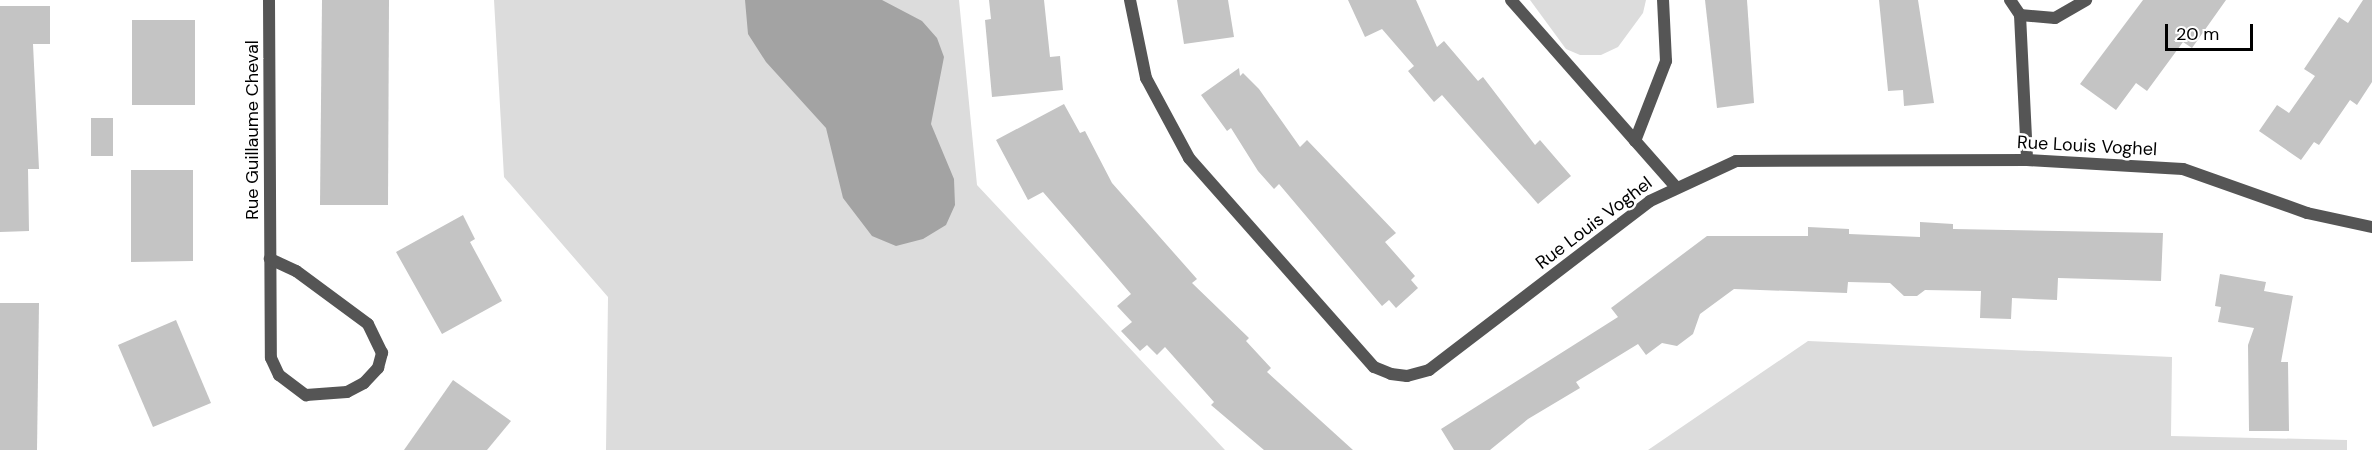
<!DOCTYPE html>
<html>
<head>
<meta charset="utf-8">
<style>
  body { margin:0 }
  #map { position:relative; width:2372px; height:450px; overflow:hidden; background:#fff; font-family:"DM Sans",sans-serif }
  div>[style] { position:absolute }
  .green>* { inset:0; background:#dcdcdc }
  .water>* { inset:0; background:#a3a3a3 }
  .building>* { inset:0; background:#c4c4c4 }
  .minor>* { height:12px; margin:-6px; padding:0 6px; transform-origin:6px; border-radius:6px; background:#555 }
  span { translate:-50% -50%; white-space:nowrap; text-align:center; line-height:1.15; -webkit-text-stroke:5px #fff; paint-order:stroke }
  .street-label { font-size:18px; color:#000 }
  .scale { position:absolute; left:2165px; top:24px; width:88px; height:27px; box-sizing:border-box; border:3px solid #000; border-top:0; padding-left:8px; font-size:18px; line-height:21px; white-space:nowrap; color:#000; -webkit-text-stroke:4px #fff; paint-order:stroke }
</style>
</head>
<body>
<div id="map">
  <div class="green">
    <i style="clip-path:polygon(494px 0,959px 0,977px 185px,1225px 450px,606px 450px,608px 297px,504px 177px)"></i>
    <i style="clip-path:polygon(1530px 0,1646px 0,1643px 13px,1618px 47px,1601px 55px,1580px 55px,1566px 49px)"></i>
    <i style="clip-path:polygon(1808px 341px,2172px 357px,2171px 436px,2347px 440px,2347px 450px,1648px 450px)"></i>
  </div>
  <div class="water">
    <i style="clip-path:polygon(745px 0,882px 0,922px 21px,937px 38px,944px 57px,931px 124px,954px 179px,955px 205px,946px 225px,923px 239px,896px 246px,872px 236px,843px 198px,826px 128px,766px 62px,748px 34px)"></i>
  </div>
  <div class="building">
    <i style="clip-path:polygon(322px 0,389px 0,388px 205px,320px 205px)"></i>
    <i style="clip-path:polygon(989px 0,1044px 0,1050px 57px,1060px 56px,1063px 90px,992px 97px,985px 20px,991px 19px)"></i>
    <i style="clip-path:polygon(1177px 0,1228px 0,1234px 37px,1184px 44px)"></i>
    <i style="clip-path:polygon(1348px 0,1416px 0,1437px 47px,1444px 41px,1478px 81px,1483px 77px,1535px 145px,1540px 140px,1571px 176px,1538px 204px,1442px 95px,1434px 102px,1408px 71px,1414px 66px,1382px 29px,1365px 37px)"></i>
    <i style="clip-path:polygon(1705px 0,1747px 0,1754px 103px,1717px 108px)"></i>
    <i style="clip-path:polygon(1879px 0,1918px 0,1934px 103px,1904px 106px,1903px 90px,1888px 91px)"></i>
    <i style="clip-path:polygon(2143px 0,2226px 0,2192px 48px,2183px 42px,2147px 91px,2136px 83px,2116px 110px,2080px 84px)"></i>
    <i style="clip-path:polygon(2363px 0,2372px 0,2372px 82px,2357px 105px,2350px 100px,2319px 145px,2314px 142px,2301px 160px,2259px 131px,2277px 105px,2289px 113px,2315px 76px,2304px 69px,2339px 17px,2348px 23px)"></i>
    <i style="clip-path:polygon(0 6px,50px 6px,50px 44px,33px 44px,39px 169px,28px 169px,29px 231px,0 232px)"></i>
    <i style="clip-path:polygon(132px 20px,195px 20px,195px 105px,132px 105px)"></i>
    <i style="clip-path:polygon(1239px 68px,1240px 76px,1243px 73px,1259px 89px,1300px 147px,1307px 140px,1396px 233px,1385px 242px,1415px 276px,1411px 280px,1418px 288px,1396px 308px,1389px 300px,1382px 306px,1279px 184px,1274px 189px,1258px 171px,1231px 128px,1227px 131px,1201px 95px)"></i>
    <i style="clip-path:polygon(1064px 104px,1080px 133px,1085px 131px,1112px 183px,1197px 279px,1192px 283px,1249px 338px,1246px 341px,1271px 368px,1267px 372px,1353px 450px,1264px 450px,1211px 405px,1214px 402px,1165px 347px,1157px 355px,1147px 345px,1140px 351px,1121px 331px,1132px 322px,1117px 306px,1131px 294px,1043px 192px,1028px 200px,996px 140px)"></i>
    <i style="clip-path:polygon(91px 118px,113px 118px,113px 156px,91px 156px)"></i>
    <i style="clip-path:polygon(131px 170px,193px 170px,193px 261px,131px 262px)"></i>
    <i style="clip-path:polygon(463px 215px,475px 239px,470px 242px,502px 301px,442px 334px,396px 252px)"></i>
    <i style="clip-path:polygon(1920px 222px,1953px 224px,1953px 229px,2163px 233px,2161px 281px,2058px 278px,2057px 300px,2012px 298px,2011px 319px,1980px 318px,1981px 291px,1925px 290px,1917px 296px,1904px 296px,1890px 283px,1848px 282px,1847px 293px,1734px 289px,1700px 314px,1693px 334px,1677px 346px,1662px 343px,1646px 355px,1638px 344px,1576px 382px,1580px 388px,1528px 419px,1490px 450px,1454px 450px,1441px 429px,1618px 317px,1611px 308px,1707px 236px,1808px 236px,1808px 227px,1849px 229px,1849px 234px,1920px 237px)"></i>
    <i style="clip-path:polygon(2220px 274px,2266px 282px,2264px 291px,2293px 296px,2281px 362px,2288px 362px,2289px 431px,2249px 431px,2248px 345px,2254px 328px,2218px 322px,2221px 307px,2215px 306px)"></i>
    <i style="clip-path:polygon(0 303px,39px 303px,37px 450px,0 450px)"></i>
    <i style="clip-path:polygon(176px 320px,211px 403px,153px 427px,118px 345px)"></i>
    <i style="clip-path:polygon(453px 380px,511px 421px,487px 450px,404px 450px)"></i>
  </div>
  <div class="minor">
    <i style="left:269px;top:0;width:358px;rotate:89.7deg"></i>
    <i style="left:271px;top:358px;width:19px;rotate:65deg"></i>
    <i style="left:279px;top:375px;width:34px;rotate:37deg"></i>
    <i style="left:306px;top:395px;width:41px;rotate:-4.2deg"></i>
    <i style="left:347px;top:392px;width:19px;rotate:-28deg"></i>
    <i style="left:364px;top:383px;width:21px;rotate:-47deg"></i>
    <i style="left:378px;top:368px;width:16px;rotate:-75deg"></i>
    <i style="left:382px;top:353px;width:32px;rotate:-116deg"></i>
    <i style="left:368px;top:324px;width:89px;rotate:-143.6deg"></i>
    <i style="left:296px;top:271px;width:29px;rotate:-155deg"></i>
    <i style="left:1130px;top:0;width:80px;rotate:78.4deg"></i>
    <i style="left:1146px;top:78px;width:91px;rotate:61.7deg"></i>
    <i style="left:1189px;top:158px;width:279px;rotate:48.5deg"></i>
    <i style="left:1374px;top:367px;width:18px;rotate:22deg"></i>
    <i style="left:1391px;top:374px;width:16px;rotate:7deg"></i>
    <i style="left:1407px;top:376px;width:23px;rotate:-15deg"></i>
    <i style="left:1429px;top:370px;width:278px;rotate:-37.4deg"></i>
    <i style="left:1650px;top:201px;width:95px;rotate:-24.9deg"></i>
    <i style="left:1736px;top:161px;width:291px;rotate:-0.2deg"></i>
    <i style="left:2027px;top:160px;width:156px;rotate:3.3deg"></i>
    <i style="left:2183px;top:169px;width:132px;rotate:19.5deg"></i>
    <i style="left:2307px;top:213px;width:66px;rotate:12.2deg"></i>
    <i style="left:1511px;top:0;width:248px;rotate:48.6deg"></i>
    <i style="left:2010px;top:0;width:18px;rotate:56deg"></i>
    <i style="left:2020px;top:15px;width:145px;rotate:87.2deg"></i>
    <i style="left:2020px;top:15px;width:35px;rotate:5deg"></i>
    <i style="left:2055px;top:18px;width:36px;rotate:-30deg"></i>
    <i style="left:1635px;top:141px;width:86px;rotate:-68.8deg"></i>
    <i style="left:1666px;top:61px;width:61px;rotate:-92.8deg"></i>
  </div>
  <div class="street-label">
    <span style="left:252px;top:130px;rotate:-90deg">Rue Guillaume Cheval</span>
    <span style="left:2087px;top:146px;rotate:3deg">Rue Louis Voghel</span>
    <span style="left:1594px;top:223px;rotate:-37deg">Rue Louis Voghel</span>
  </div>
  <div class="scale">20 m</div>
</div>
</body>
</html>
